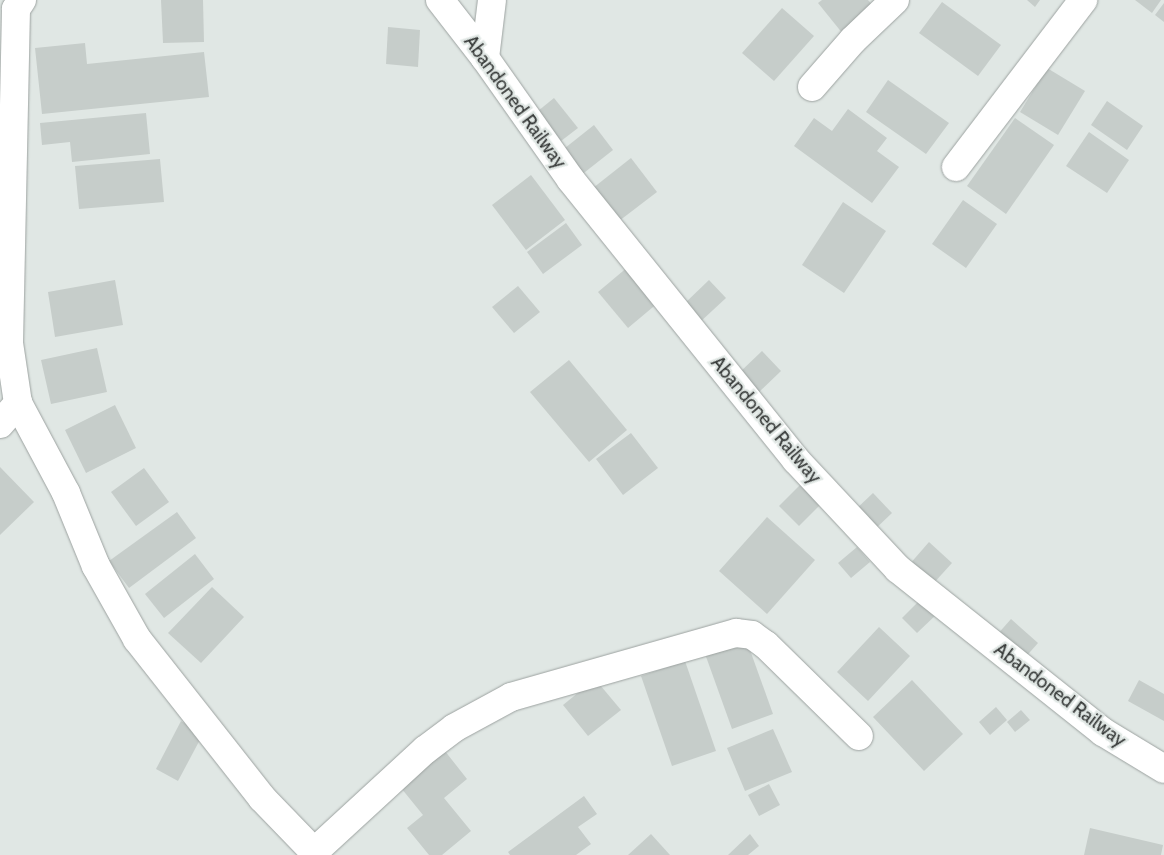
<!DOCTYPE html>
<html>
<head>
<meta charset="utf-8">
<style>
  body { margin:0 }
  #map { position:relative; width:1164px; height:855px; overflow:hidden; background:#e0e7e4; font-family:Cabin,sans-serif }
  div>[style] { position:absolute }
  .building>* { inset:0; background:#c6cdca }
  .roads { filter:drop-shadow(0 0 1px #9ca2a0) drop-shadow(0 0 1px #9ca2a0) }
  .minor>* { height:28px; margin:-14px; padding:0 14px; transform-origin:14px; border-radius:14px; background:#fff }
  span { translate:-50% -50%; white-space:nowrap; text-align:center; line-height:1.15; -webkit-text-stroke:4.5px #e0e7e4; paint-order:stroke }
  .street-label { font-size:19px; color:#343736 }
</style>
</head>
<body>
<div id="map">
  <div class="building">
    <i style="clip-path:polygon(161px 0,203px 0,204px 42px,163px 43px)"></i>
    <i style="clip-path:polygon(822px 0,868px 0,875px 8px,843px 34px,818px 3px)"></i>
    <i style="clip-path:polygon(1027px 0,1040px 0,1035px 7px)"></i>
    <i style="clip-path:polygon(1135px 0,1161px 0,1152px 13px)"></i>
    <i style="clip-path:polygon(942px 2px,1001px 45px,978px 76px,919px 33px)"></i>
    <i style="clip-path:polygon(1164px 3px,1164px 22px,1155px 15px)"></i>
    <i style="clip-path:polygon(782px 8px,814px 36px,774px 81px,742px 53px)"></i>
    <i style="clip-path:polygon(388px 27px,420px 30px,418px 67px,386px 64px)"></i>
    <i style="clip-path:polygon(85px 43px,87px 64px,204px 52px,209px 97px,42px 114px,35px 48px)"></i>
    <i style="clip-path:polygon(1047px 68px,1085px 91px,1058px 135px,1020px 112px)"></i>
    <i style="clip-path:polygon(888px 80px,949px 123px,926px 154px,866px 112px)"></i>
    <i style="clip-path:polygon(554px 98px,578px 128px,561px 141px,538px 111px)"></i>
    <i style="clip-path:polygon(1107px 101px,1143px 126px,1127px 150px,1091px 125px)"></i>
    <i style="clip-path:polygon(848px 109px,887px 138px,877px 151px,899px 167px,872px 203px,794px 146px,814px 118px,832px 131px)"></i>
    <i style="clip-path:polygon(146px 113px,150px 154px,72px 162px,70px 142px,42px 145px,40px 123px)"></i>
    <i style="clip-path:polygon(1015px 118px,1054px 145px,1006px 214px,967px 186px)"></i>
    <i style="clip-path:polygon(594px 125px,613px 150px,580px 176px,560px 152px)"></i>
    <i style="clip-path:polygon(1089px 132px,1129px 160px,1107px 193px,1066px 166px)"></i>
    <i style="clip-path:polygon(631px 158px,657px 192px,619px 221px,593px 188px)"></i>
    <i style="clip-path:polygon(160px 159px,164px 202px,79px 209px,75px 166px)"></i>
    <i style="clip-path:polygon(531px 175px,565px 220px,526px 250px,492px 205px)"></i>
    <i style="clip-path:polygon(963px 200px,997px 224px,966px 268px,932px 244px)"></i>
    <i style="clip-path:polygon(843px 202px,886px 231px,844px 293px,802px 265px)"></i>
    <i style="clip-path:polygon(566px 223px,582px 245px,543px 274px,527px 252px)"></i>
    <i style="clip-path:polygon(629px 266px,659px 302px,628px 328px,598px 292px)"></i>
    <i style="clip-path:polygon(115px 280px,123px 325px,55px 337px,48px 292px)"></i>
    <i style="clip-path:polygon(709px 280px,726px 298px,699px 323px,683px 305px)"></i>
    <i style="clip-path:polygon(518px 286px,540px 312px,514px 333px,492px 307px)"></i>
    <i style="clip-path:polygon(97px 348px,107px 392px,51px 404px,41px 360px)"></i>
    <i style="clip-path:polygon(762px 351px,781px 371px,758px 393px,739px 373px)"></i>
    <i style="clip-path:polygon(569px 360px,627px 430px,589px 462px,530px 392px)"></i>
    <i style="clip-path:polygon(115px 405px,136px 448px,86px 473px,65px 430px)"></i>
    <i style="clip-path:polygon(631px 433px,658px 468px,623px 495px,596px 459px)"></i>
    <i style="clip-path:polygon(0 467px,34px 502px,0 535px)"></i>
    <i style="clip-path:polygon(144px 468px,169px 502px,136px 526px,111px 492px)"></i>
    <i style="clip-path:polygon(800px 485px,820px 505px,799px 526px,779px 506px)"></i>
    <i style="clip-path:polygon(873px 493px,892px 513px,872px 532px,853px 512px)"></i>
    <i style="clip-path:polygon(177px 512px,196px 538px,129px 588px,109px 561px)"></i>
    <i style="clip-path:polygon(767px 517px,815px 560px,767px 614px,719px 571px)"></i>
    <i style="clip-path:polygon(929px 542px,952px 563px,932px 585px,909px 565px)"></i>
    <i style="clip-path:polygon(857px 547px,870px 562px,851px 578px,838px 563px)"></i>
    <i style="clip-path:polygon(195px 554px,214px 579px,164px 618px,145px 594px)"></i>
    <i style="clip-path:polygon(212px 587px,244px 617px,201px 663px,168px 633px)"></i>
    <i style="clip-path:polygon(924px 596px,939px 612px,917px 633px,902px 618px)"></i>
    <i style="clip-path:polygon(1011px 619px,1038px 643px,1023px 660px,996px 636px)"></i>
    <i style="clip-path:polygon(879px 627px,910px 656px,868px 701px,837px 672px)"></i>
    <i style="clip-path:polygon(745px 636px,773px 714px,732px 729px,704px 651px)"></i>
    <i style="clip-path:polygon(685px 661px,716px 751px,672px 766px,641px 676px)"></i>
    <i style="clip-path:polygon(595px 679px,621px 710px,588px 736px,563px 705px)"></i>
    <i style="clip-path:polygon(912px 680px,963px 734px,924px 771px,873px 717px)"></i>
    <i style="clip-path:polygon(1139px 680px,1164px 694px,1164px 721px,1128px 701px)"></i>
    <i style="clip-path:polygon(996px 707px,1007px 720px,990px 735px,979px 722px)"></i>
    <i style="clip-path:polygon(1021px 710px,1030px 720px,1015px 732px,1007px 722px)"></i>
    <i style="clip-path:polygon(181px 721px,203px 734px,178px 781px,156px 769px)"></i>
    <i style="clip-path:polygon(773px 729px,792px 772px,745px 791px,727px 748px)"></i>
    <i style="clip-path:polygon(441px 746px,467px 779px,444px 798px,471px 831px,442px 855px,429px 855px,407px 828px,423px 815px,397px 783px)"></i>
    <i style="clip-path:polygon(769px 784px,780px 805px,759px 816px,748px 795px)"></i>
    <i style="clip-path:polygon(584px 796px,597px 814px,578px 827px,591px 844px,576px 855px,510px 855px,508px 852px)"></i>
    <i style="clip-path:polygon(1090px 828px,1163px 845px,1161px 855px,1084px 855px)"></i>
    <i style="clip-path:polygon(651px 834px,670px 855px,628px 855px)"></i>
    <i style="clip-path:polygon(750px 834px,759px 846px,748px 855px,728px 855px)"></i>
  </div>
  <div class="roads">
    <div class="minor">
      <i style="left:22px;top:0;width:11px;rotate:124deg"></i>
      <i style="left:16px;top:9px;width:334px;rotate:91.2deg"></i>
      <i style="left:9px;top:343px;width:61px;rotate:81.5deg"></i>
      <i style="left:18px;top:403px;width:102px;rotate:61.9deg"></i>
      <i style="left:66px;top:493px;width:79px;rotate:67.7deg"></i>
      <i style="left:96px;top:566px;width:84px;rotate:60.7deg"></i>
      <i style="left:137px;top:639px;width:202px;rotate:51.8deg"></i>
      <i style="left:262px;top:798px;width:79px;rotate:46deg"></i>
      <i style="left:440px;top:0;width:73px;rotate:52.2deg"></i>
      <i style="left:485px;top:58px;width:149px;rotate:54.8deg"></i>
      <i style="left:571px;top:180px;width:359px;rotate:51.2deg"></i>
      <i style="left:796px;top:460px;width:149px;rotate:46.9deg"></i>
      <i style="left:898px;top:569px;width:262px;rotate:38.5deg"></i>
      <i style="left:1103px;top:732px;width:71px;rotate:31.2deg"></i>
      <i style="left:485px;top:58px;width:58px;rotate:-83.1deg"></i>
      <i style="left:812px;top:87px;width:62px;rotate:-48.9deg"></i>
      <i style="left:853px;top:40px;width:58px;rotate:-43.6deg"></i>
      <i style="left:956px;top:167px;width:210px;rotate:-52.7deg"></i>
      <i style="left:0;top:424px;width:28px;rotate:-49deg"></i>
      <i style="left:314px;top:852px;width:151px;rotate:-42.6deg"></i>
      <i style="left:425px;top:750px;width:36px;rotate:-37deg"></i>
      <i style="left:454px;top:728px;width:65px;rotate:-28.5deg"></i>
      <i style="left:511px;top:697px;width:234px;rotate:-15.9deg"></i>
      <i style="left:736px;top:633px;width:16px;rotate:7deg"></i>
      <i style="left:752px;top:635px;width:17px;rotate:36deg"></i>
      <i style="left:766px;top:645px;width:130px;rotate:44.4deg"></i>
    </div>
  </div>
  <div class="street-label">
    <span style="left:515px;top:102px;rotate:54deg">Abandoned Railway</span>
    <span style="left:766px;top:420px;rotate:50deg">Abandoned Railway</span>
    <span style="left:1060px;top:695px;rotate:37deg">Abandoned Railway</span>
  </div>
</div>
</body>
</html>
